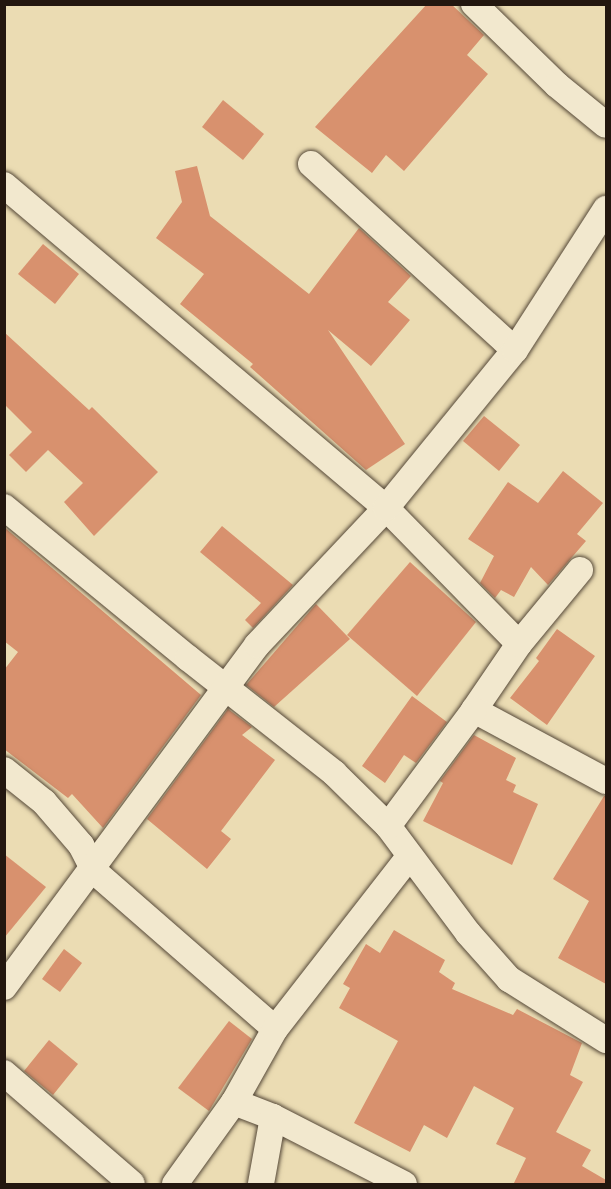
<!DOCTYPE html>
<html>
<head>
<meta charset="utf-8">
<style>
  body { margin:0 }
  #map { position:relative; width:611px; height:1189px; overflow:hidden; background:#ebdcb3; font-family:Vollkorn,serif }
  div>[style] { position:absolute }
  .building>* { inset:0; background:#d8916e }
  .roads { filter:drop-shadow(0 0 2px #554838) drop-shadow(0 0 2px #554838) }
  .street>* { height:26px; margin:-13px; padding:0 13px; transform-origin:13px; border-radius:13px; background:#f2e8ce }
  span { translate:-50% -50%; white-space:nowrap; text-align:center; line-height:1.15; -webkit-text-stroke:6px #f2e8ce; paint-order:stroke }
  .frame { position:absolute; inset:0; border:6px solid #23170f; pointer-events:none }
</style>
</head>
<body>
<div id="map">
  <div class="building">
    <i style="clip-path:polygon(427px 4px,451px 4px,484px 35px,467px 55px,488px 74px,404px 171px,386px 155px,372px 173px,315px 127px)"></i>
    <i style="clip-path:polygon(223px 100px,264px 134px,243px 160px,202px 127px)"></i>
    <i style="clip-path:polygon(197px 166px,210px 216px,309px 294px,359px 228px,411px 276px,388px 302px,410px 320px,371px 366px,328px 330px,405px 444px,366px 470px,250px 367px,253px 364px,180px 304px,204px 274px,156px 238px,182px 202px,175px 171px)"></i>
    <i style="clip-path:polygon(43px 244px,79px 274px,55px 304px,18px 274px)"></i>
    <i style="clip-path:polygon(4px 332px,89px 410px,92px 407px,158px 472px,94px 536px,64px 502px,83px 483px,48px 450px,26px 472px,9px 455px,32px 432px,4px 404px)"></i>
    <i style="clip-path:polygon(484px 416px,520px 445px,499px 471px,463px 441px)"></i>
    <i style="clip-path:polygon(563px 471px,603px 503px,577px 534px,586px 541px,548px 585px,531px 567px,514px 597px,501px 590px,495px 598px,480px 583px,494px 556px,468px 539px,508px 482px,538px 503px)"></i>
    <i style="clip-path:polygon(222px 526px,293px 585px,253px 628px,245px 620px,261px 603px,200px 552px)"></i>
    <i style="clip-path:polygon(4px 527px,201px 695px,103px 828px,72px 794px,68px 798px,4px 749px,4px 670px,18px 652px,4px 641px)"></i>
    <i style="clip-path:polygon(410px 562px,476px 622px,417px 696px,347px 635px)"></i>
    <i style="clip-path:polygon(316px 604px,350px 639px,274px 707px,246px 685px)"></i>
    <i style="clip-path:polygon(557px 629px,595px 656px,547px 725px,510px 698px,539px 661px,536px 658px)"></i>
    <i style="clip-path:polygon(412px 696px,447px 722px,416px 763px,404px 755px,385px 783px,362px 766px)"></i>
    <i style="clip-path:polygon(228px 709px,252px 727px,242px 735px,275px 760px,221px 831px,231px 839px,207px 869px,147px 819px)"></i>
    <i style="clip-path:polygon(474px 735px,516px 758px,506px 780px,516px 785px,513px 792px,538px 804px,512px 865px,423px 821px,443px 783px,440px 781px)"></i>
    <i style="clip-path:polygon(604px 796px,606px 796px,606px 984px,558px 958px,589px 901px,553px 879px)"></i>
    <i style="clip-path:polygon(4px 854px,46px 887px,4px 938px)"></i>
    <i style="clip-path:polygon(394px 930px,445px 960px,439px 972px,455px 983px,452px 989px,513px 1015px,517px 1009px,582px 1043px,570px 1075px,583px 1082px,556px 1132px,591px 1150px,582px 1166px,606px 1180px,606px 1185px,513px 1185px,526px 1158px,496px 1144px,514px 1108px,474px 1086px,447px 1138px,424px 1125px,410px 1152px,354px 1123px,398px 1041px,339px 1008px,350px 988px,343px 984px,366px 944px,380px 953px)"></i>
    <i style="clip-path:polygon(64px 949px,82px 963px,60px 992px,42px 979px)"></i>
    <i style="clip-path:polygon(229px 1021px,252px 1039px,209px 1111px,178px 1088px)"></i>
    <i style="clip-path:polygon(49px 1040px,78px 1064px,53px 1095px,24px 1071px)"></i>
  </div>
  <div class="roads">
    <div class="street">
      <i style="left:474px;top:4px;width:116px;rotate:44.3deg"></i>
      <i style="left:557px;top:85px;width:63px;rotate:39.2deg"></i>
      <i style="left:311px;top:164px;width:276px;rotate:42.4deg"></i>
      <i style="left:4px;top:185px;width:500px;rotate:40.22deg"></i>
      <i style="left:386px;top:508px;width:190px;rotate:45.6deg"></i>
      <i style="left:519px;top:644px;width:80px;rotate:124.3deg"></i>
      <i style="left:474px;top:710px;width:150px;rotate:28.3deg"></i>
      <i style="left:4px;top:507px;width:238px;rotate:39.4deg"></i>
      <i style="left:188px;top:658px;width:186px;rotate:38.2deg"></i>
      <i style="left:334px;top:773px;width:76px;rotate:44.5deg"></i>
      <i style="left:388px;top:826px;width:134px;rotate:53.2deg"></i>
      <i style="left:468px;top:933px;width:62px;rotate:48.3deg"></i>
      <i style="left:509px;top:979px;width:115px;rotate:32.2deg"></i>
      <i style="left:519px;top:644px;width:96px;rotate:-50.5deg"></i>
      <i style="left:4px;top:770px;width:51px;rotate:38.7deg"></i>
      <i style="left:44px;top:802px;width:57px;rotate:49.3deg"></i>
      <i style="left:81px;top:845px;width:29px;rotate:63deg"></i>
      <i style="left:94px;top:871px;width:240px;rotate:41.1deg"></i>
      <i style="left:388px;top:826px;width:144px;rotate:-53.4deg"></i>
      <i style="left:4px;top:987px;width:425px;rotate:-53.5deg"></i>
      <i style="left:257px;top:645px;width:188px;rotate:-46.7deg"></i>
      <i style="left:386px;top:508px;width:204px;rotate:-50.8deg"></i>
      <i style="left:515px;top:350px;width:168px;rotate:-57.2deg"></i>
      <i style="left:4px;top:1073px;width:169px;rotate:40.9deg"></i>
      <i style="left:234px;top:1102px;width:84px;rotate:-60.7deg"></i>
      <i style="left:275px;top:1029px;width:218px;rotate:-52.1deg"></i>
      <i style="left:273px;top:1117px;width:147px;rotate:27.1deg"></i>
      <i style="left:175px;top:1184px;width:101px;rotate:-54.3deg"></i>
      <i style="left:234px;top:1102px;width:42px;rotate:21deg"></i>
      <i style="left:273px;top:1117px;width:68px;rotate:100.2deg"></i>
    </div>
  </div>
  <div class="frame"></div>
</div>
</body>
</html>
